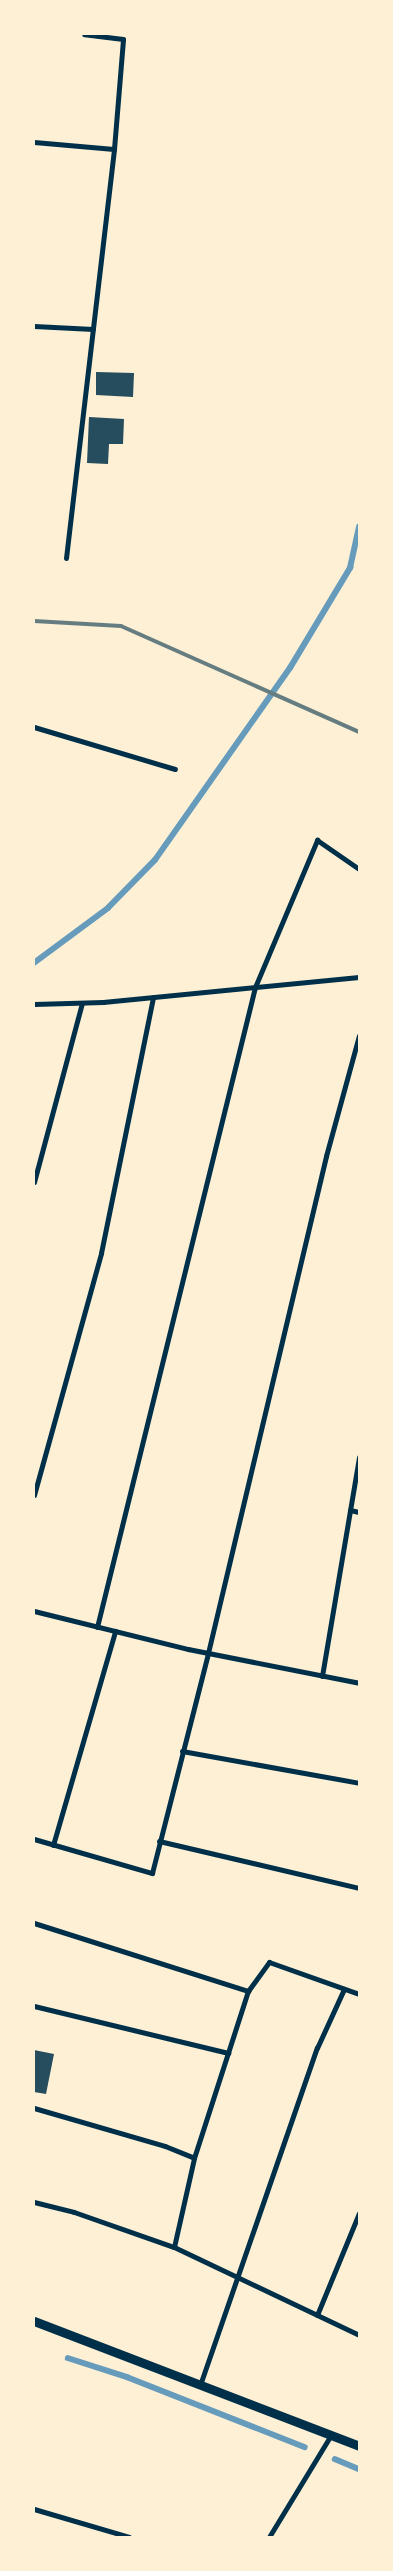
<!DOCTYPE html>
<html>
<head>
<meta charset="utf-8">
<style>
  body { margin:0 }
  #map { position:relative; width:393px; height:2571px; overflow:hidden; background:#fdf0d5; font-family:Rubik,sans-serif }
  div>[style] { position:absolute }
  .stream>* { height:5.5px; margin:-2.75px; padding:0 2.75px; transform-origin:2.75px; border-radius:2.75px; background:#669bbc }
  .building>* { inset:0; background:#264d5e }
  .minor>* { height:5px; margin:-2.5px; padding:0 2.5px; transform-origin:2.5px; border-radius:2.5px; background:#003049 }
  .tertiary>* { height:9px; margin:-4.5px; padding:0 4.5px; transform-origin:4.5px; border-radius:4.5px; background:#003049 }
  .rail>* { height:4px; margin:-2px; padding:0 2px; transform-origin:2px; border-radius:2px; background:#657d81 }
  span { translate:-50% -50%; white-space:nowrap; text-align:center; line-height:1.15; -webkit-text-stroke:4.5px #fdf0d5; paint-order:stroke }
  .frame { position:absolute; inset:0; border:35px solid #fdf0d5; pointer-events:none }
</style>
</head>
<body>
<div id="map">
  <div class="stream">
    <i style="left:34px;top:963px;width:92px;rotate:-36.6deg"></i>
    <i style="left:108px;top:908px;width:67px;rotate:-45.6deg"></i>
    <i style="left:155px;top:860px;width:235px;rotate:-54.9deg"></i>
    <i style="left:290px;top:668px;width:117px;rotate:-59deg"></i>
    <i style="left:350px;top:568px;width:42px;rotate:-77.6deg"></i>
    <i style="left:68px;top:2358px;width:62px;rotate:17.9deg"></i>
    <i style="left:127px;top:2377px;width:191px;rotate:21.5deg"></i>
    <i style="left:335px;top:2459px;width:26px;rotate:23deg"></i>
  </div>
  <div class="building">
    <i style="clip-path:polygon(96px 372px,134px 373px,133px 397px,96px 395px)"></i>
    <i style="clip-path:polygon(89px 417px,124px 419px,123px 444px,109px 444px,108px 464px,87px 463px)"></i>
    <i style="clip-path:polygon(34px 2050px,54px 2054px,46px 2094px,34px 2092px)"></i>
  </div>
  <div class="minor">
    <i style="left:34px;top:142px;width:80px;rotate:5deg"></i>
    <i style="left:34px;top:326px;width:59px;rotate:2.9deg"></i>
    <i style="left:66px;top:558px;width:412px;rotate:-83.3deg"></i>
    <i style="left:114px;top:149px;width:110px;rotate:-85.3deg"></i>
    <i style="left:123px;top:39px;width:39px;rotate:-173deg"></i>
    <i style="left:34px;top:727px;width:147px;rotate:16.6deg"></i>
    <i style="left:34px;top:1004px;width:69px;rotate:-1.7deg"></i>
    <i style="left:103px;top:1002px;width:257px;rotate:-5.6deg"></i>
    <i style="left:34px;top:1182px;width:185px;rotate:-75deg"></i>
    <i style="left:34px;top:1495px;width:251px;rotate:-74.5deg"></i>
    <i style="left:101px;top:1253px;width:261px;rotate:-78.5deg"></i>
    <i style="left:350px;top:1510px;width:9px;rotate:13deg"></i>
    <i style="left:34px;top:1611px;width:159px;rotate:13.9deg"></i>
    <i style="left:188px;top:1649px;width:174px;rotate:11.2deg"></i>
    <i style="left:97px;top:1627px;width:659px;rotate:-76.13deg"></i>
    <i style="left:255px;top:987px;width:160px;rotate:-67.1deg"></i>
    <i style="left:317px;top:840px;width:51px;rotate:34.6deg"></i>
    <i style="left:322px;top:1676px;width:222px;rotate:-80.4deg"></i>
    <i style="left:182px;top:1751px;width:180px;rotate:10.2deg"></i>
    <i style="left:34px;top:1839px;width:123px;rotate:16.1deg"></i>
    <i style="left:152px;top:1873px;width:227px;rotate:-75.7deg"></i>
    <i style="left:208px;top:1653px;width:511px;rotate:-76.64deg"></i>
    <i style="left:326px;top:1156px;width:125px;rotate:-74.7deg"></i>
    <i style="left:159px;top:1841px;width:205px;rotate:13.2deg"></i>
    <i style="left:53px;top:1845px;width:223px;rotate:-73.8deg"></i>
    <i style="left:34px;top:1923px;width:225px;rotate:17.6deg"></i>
    <i style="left:34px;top:2006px;width:200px;rotate:13.6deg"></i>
    <i style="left:34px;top:2108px;width:136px;rotate:16.2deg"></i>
    <i style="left:165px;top:2146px;width:31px;rotate:22deg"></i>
    <i style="left:34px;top:2202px;width:41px;rotate:14deg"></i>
    <i style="left:74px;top:2212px;width:106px;rotate:19.3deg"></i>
    <i style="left:174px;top:2247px;width:205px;rotate:25.4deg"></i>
    <i style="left:174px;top:2247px;width:91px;rotate:-77.3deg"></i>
    <i style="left:194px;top:2158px;width:176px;rotate:-72.1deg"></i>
    <i style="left:248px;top:1991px;width:36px;rotate:-54deg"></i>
    <i style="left:269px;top:1962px;width:96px;rotate:19.6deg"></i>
    <i style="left:317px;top:2315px;width:110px;rotate:-67.6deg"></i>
    <i style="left:200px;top:2385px;width:357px;rotate:-70.9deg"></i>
    <i style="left:317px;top:2048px;width:65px;rotate:-65.4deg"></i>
    <i style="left:34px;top:2509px;width:99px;rotate:16.4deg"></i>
    <i style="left:269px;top:2537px;width:119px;rotate:-58.7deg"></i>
  </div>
  <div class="tertiary">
    <i style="left:34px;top:2321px;width:348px;rotate:21deg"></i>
  </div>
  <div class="rail">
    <i style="left:34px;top:621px;width:87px;rotate:3.3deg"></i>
    <i style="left:121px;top:626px;width:261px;rotate:24deg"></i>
  </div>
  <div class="frame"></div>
</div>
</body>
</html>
